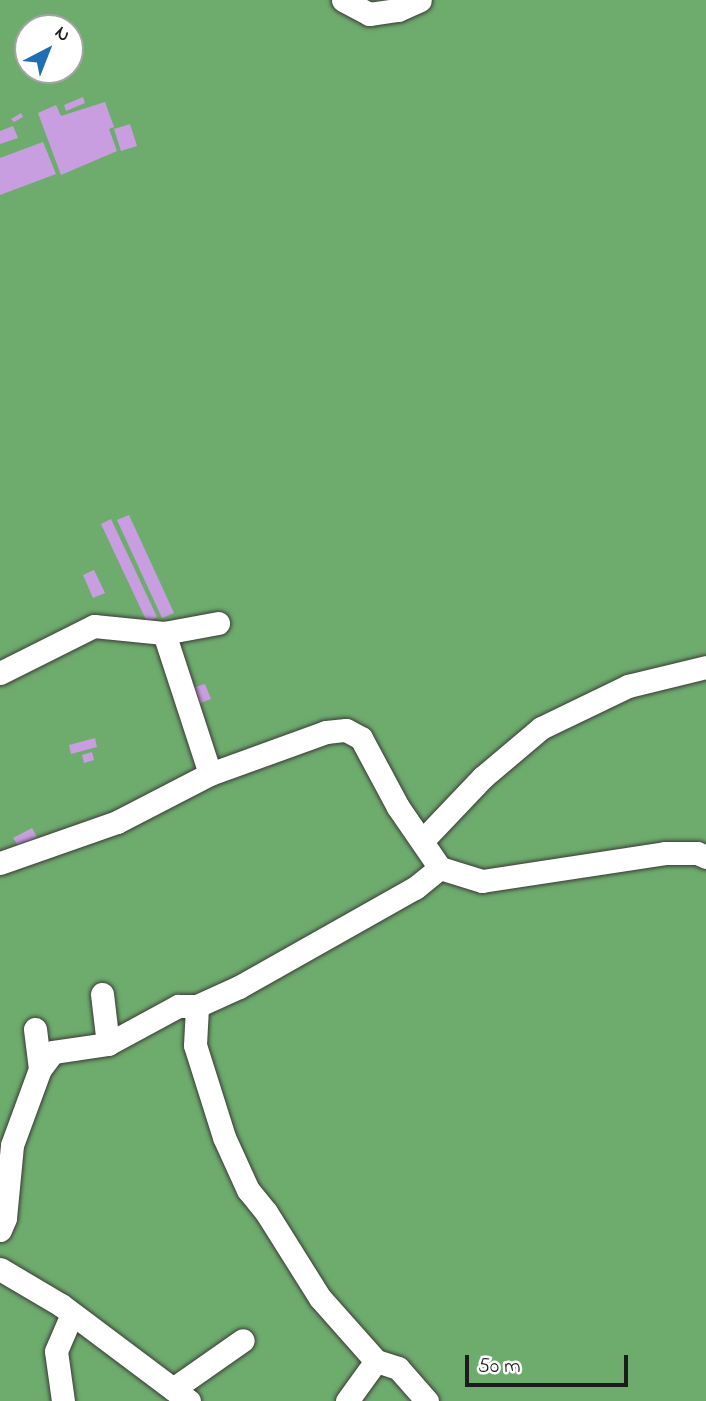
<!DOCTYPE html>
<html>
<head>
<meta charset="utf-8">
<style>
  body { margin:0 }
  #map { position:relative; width:706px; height:1401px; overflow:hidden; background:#f0e7cd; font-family:"Indie Flower",sans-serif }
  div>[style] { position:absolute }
  .forest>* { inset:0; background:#6eac6e }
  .building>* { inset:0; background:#c99ee1 }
  .roads { filter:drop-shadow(0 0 2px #3c3a37) drop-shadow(0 0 2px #3c3a37) }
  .minor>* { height:23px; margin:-11.5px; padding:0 11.5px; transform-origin:11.5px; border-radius:11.5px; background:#fff }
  span { translate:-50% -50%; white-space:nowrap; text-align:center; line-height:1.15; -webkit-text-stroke:5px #fff; paint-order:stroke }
  .north { position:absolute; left:14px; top:14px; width:70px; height:70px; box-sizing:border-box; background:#fff; border:2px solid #a4a4a4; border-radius:50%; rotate:42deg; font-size:19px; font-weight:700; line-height:28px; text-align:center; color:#1c1c1c }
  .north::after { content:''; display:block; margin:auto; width:24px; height:32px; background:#1f6fb2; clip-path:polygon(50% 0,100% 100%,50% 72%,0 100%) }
  .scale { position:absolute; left:465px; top:1355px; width:163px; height:32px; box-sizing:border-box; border:4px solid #1c1c1c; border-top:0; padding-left:9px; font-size:21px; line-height:24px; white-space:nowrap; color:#1c1c1c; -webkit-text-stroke:5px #fff; paint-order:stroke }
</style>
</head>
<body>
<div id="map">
  <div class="forest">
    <i style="clip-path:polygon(evenodd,0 0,706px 0,706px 1401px,0 1401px,0 0,28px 28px,70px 28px,70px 70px,28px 70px,28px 28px)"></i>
  </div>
  <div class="building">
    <i style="clip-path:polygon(83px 97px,85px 103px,66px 111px,64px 105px)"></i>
    <i style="clip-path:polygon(105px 102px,114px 127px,109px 129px,117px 151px,61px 175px,38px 113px,56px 105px,61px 116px)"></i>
    <i style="clip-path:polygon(21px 113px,23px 117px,14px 122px,11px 119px)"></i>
    <i style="clip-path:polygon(130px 124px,137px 146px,121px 151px,114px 129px)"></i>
    <i style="clip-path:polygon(13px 126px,18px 138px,0 144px,0 131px)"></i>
    <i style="clip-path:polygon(43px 142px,56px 174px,0 195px,0 158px)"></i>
    <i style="clip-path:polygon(129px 515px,174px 613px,162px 618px,117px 520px)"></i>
    <i style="clip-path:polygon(111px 519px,157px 617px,147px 622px,101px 524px)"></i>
    <i style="clip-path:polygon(94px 570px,105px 593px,93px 598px,83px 575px)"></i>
    <i style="clip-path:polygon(205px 684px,211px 699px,195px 705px,189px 689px)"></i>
    <i style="clip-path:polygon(95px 738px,97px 747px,71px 754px,69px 745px)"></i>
    <i style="clip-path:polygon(92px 752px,94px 760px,84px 763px,82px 755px)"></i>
    <i style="clip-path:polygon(32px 828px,37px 837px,19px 847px,13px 838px)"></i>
  </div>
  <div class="roads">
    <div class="minor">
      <i style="left:343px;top:0;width:30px;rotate:28deg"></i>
      <i style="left:369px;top:14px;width:29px;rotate:-8deg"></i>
      <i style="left:398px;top:10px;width:24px;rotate:-24deg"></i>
      <i style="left:164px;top:633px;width:148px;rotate:71.9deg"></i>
      <i style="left:0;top:673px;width:105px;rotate:-26.6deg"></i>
      <i style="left:94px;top:626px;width:70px;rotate:5.7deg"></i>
      <i style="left:164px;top:633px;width:55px;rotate:-10.5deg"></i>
      <i style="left:422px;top:841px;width:88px;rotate:-46.4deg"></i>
      <i style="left:483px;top:777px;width:76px;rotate:-40.2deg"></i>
      <i style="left:541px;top:728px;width:97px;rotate:-25.8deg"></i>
      <i style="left:628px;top:686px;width:80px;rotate:-13.7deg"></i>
      <i style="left:0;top:863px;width:124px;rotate:-19.3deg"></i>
      <i style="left:117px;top:822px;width:105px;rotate:-27.3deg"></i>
      <i style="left:210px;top:774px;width:123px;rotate:-19.9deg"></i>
      <i style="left:326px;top:732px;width:20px;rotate:-6deg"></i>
      <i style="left:346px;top:730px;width:17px;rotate:28deg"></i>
      <i style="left:361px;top:738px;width:78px;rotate:61.8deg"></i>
      <i style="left:398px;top:807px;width:74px;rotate:55.5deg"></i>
      <i style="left:440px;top:868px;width:44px;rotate:17.2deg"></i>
      <i style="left:482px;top:881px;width:185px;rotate:-8.7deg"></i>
      <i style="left:665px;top:853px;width:32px"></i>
      <i style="left:697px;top:853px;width:10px;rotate:24deg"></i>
      <i style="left:102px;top:994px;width:50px;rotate:83.2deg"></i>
      <i style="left:35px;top:1029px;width:40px;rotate:82.9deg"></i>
      <i style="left:0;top:1230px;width:13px;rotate:-67deg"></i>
      <i style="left:5px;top:1218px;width:73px;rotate:-84.5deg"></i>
      <i style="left:12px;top:1145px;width:81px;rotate:-69.8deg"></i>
      <i style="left:40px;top:1069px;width:21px;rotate:-53deg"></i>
      <i style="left:53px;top:1052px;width:56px;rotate:-8.3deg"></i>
      <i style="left:108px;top:1044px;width:80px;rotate:-28.5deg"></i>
      <i style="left:178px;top:1006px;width:19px"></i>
      <i style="left:0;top:1269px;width:71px;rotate:30.5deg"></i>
      <i style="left:61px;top:1305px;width:160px;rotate:36.9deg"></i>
      <i style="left:173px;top:1389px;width:85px;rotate:-35deg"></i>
      <i style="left:63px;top:1401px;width:50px;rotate:-98deg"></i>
      <i style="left:56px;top:1351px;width:40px;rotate:-66.6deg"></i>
      <i style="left:347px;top:1401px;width:49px;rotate:-54.1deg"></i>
      <i style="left:427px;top:1401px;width:44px;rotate:-131.3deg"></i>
      <i style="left:398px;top:1368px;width:23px;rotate:-162deg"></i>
      <i style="left:376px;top:1361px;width:84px;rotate:-131.6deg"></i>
      <i style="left:320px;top:1298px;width:102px;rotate:-122.1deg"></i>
      <i style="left:266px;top:1212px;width:28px;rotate:-129deg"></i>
      <i style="left:248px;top:1190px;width:58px;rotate:-114.4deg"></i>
      <i style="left:224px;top:1137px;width:96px;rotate:-107.5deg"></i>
      <i style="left:195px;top:1045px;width:39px;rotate:-87deg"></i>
      <i style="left:197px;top:1006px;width:46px;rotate:-24.3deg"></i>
      <i style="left:239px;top:987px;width:202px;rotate:-29.4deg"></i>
      <i style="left:415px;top:888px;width:32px;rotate:-39deg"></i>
    </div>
  </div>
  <div class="north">N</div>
  <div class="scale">50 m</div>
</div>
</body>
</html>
